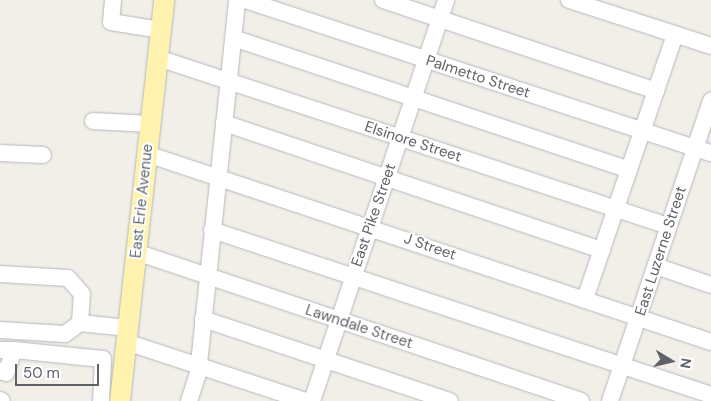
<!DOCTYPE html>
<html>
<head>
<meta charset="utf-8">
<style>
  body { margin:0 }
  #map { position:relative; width:711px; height:401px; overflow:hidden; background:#f1efe8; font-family:"DM Sans",sans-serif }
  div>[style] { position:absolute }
  .roads { filter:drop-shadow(0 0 1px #b5b8bc) drop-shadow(0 0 1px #b5b8bc) }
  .minor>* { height:16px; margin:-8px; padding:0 8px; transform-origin:8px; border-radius:8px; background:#fff }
  .major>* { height:20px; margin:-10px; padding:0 10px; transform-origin:10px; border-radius:10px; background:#fff2af }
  span { translate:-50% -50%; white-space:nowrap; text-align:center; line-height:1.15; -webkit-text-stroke:4px #fff; paint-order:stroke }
  .street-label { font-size:15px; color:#5f6368 }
  .north { position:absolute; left:646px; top:336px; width:50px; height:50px; -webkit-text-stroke:4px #fff; paint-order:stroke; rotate:99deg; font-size:14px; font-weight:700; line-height:20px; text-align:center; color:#5f6368 }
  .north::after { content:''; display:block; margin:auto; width:18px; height:22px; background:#5f6368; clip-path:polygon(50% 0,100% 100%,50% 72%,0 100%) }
  .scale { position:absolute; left:15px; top:364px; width:84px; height:22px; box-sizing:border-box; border:2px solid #5f6368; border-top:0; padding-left:6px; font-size:15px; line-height:18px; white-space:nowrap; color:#5f6368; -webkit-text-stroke:4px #fff; paint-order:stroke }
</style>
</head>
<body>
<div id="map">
  <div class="roads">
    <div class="minor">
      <i style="left:113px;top:0;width:22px;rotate:95deg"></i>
      <i style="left:111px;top:22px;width:51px;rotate:9.1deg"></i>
      <i style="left:245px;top:0;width:490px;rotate:18.2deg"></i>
      <i style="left:383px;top:0;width:288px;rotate:18.4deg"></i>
      <i style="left:569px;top:0;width:149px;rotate:17.9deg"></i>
      <i style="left:233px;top:38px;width:417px;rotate:18.4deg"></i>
      <i style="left:158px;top:58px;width:537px;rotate:18.23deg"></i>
      <i style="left:93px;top:121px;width:58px;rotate:3deg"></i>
      <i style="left:224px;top:123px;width:399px;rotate:18.6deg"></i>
      <i style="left:0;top:153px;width:43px;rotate:2.7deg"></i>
      <i style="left:147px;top:154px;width:595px;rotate:18.43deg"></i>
      <i style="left:212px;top:230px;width:526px;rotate:18.3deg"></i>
      <i style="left:136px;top:252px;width:469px;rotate:18.5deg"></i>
      <i style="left:656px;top:266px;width:58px;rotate:19.1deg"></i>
      <i style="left:0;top:274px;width:68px;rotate:3.4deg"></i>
      <i style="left:68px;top:278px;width:21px;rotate:49deg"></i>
      <i style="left:82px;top:294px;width:29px;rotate:94deg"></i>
      <i style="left:80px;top:323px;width:19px;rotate:144deg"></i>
      <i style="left:65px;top:334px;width:65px;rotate:-176.5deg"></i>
      <i style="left:585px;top:299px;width:279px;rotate:-71.2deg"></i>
      <i style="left:203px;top:319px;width:260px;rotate:18.4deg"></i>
      <i style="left:80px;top:323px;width:48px;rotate:5.9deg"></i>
      <i style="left:126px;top:342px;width:188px;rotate:18.2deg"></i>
      <i style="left:0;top:350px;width:14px"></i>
      <i style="left:14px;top:350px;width:24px;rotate:109deg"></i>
      <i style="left:6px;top:373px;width:6px;rotate:-162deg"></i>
      <i style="left:14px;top:350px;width:89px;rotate:5.8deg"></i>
      <i style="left:103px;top:359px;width:42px;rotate:92.7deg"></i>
      <i style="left:0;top:400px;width:2px;rotate:27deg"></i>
      <i style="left:189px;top:401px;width:29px;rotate:-72deg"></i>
      <i style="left:198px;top:373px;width:375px;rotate:-84deg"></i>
      <i style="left:312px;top:401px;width:423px;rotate:-71.5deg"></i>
      <i style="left:610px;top:401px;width:317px;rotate:-71.4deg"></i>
    </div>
    <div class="major">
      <i style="left:120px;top:401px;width:403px;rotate:-83.7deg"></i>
    </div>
  </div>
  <div class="street-label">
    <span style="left:478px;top:77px;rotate:18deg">Palmetto Street</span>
    <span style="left:413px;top:142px;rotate:18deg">Elsinore Street</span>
    <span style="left:142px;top:201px;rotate:-84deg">East Erie Avenue</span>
    <span style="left:374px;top:215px;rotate:-71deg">East Pike Street</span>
    <span style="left:430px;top:247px;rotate:19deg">J Street</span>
    <span style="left:661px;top:251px;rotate:-72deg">East Luzerne Street</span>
    <span style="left:359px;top:327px;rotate:18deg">Lawndale Street</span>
  </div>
  <div class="north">N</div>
  <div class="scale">50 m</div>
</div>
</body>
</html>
